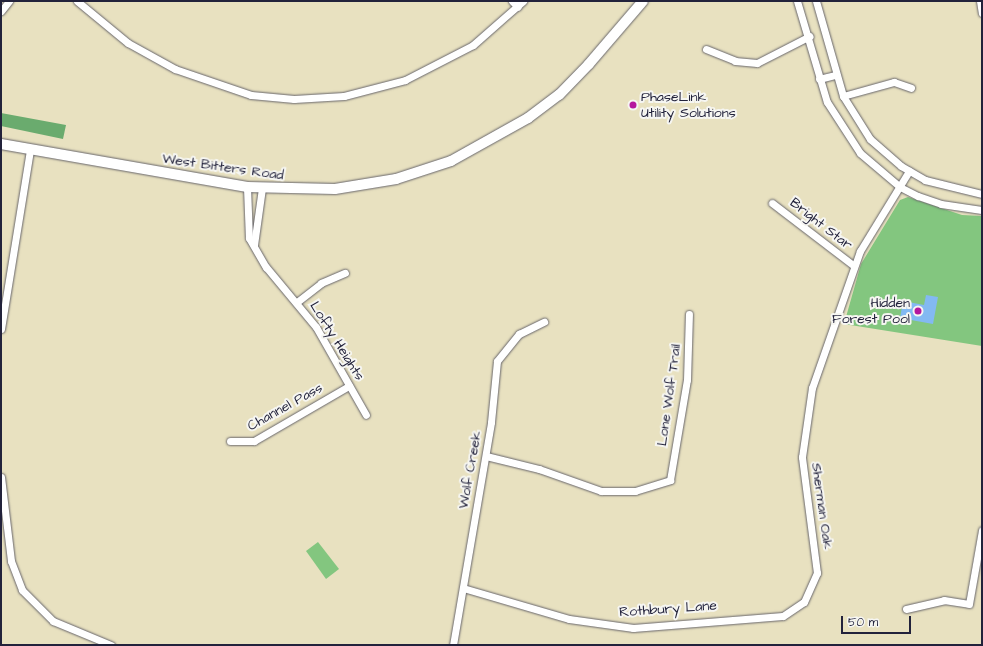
<!DOCTYPE html>
<html>
<head>
<meta charset="utf-8">
<style>
  body { margin:0 }
  #map { position:relative; width:983px; height:646px; overflow:hidden; background:#e8e1c0; font-family:"Architects Daughter",sans-serif }
  div>[style] { position:absolute }
  .green>* { inset:0; background:#83c67f }
  .forest>* { inset:0; background:#6aab6e }
  .water>* { inset:0; background:#83b9f2 }
  .roads { filter:drop-shadow(0 0 1px #67656a) drop-shadow(0 0 1px #67656a) }
  .street>* { height:7px; margin:-3.5px; padding:0 3.5px; transform-origin:3.5px; border-radius:3.5px; background:#fff }
  .secondary>* { height:10px; margin:-5px; padding:0 5px; transform-origin:5px; border-radius:5px; background:#fff }
  .dots>* { width:11px; height:11px; translate:-50% -50%; box-sizing:border-box; border:2px solid #f6f6f2; border-radius:50% }
  span { translate:-50% -50%; white-space:nowrap; text-align:center; line-height:1.15; -webkit-text-stroke:4px #f6f6f2; paint-order:stroke }
  .poi-label { font-size:14px; color:#22223b }
  .left { translate:0 -50%; text-align:left }
  .right { translate:-100% -50%; text-align:right }
  .street-label { font-size:14px; color:#22223b }
  .frame { position:absolute; inset:0; border:2px solid #22223b; pointer-events:none }
  .scale { position:absolute; left:841px; top:616px; width:70px; height:18px; box-sizing:border-box; border:2px solid #22223b; border-top:0; padding-left:5px; font-size:12px; line-height:14px; white-space:nowrap; color:#22223b; -webkit-text-stroke:3px #f6f6f2; paint-order:stroke }
</style>
</head>
<body>
<div id="map">
  <div class="green">
    <i style="clip-path:polygon(908px 197px,962px 215px,982px 216px,982px 346px,844px 324px,861px 264px,900px 200px)"></i>
    <i style="clip-path:polygon(318px 542px,339px 569px,326px 579px,306px 551px)"></i>
  </div>
  <div class="forest">
    <i style="clip-path:polygon(1px 113px,66px 125px,63px 139px,1px 126px)"></i>
  </div>
  <div class="water">
    <i style="clip-path:polygon(926px 295px,938px 297px,933px 324px,900px 318px,903px 301px,924px 305px)"></i>
  </div>
  <div class="roads">
    <div class="street">
      <i style="left:77px;top:1px;width:66px;rotate:39.5deg"></i>
      <i style="left:128px;top:43px;width:54px;rotate:29deg"></i>
      <i style="left:175px;top:69px;width:80px;rotate:18.9deg"></i>
      <i style="left:251px;top:95px;width:43px;rotate:5.3deg"></i>
      <i style="left:294px;top:99px;width:50px;rotate:-3.4deg"></i>
      <i style="left:344px;top:96px;width:63px;rotate:-14.7deg"></i>
      <i style="left:405px;top:80px;width:76px;rotate:-27.2deg"></i>
      <i style="left:473px;top:45px;width:67px;rotate:-41.3deg"></i>
      <i style="left:512px;top:1px;width:8px;rotate:45deg"></i>
      <i style="left:797px;top:1px;width:105px;rotate:73.5deg"></i>
      <i style="left:827px;top:102px;width:61px;rotate:57.1deg"></i>
      <i style="left:860px;top:153px;width:52px;rotate:40.4deg"></i>
      <i style="left:900px;top:187px;width:20px;rotate:27deg"></i>
      <i style="left:918px;top:196px;width:24px;rotate:19deg"></i>
      <i style="left:941px;top:204px;width:41px;rotate:8.3deg"></i>
      <i style="left:816px;top:1px;width:99px;rotate:74.1deg"></i>
      <i style="left:843px;top:96px;width:51px;rotate:57.9deg"></i>
      <i style="left:870px;top:139px;width:41px;rotate:41.1deg"></i>
      <i style="left:901px;top:166px;width:28px;rotate:30deg"></i>
      <i style="left:925px;top:180px;width:59px;rotate:13.8deg"></i>
      <i style="left:980px;top:1px;width:12px;rotate:81deg"></i>
      <i style="left:1px;top:11px;width:13px;rotate:-51deg"></i>
      <i style="left:706px;top:49px;width:31px;rotate:22deg"></i>
      <i style="left:735px;top:61px;width:22px;rotate:5deg"></i>
      <i style="left:757px;top:63px;width:59px;rotate:-27deg"></i>
      <i style="left:819px;top:79px;width:16px;rotate:-14deg"></i>
      <i style="left:843px;top:96px;width:53px;rotate:-15.4deg"></i>
      <i style="left:894px;top:82px;width:18px;rotate:19deg"></i>
      <i style="left:247px;top:187px;width:51px;rotate:87.8deg"></i>
      <i style="left:249px;top:238px;width:34px;rotate:60deg"></i>
      <i style="left:266px;top:267px;width:78px;rotate:50.2deg"></i>
      <i style="left:316px;top:327px;width:101px;rotate:60.4deg"></i>
      <i style="left:772px;top:203px;width:103px;rotate:37.5deg"></i>
      <i style="left:254px;top:245px;width:58px;rotate:-82deg"></i>
      <i style="left:297px;top:302px;width:31px;rotate:-38deg"></i>
      <i style="left:321px;top:283px;width:26px;rotate:-23deg"></i>
      <i style="left:1px;top:329px;width:182px;rotate:-80.8deg"></i>
      <i style="left:230px;top:441px;width:24px"></i>
      <i style="left:254px;top:441px;width:110px;rotate:-30.1deg"></i>
      <i style="left:486px;top:456px;width:55px;rotate:13.8deg"></i>
      <i style="left:539px;top:469px;width:66px;rotate:19.5deg"></i>
      <i style="left:601px;top:491px;width:34px"></i>
      <i style="left:635px;top:491px;width:37px;rotate:-17deg"></i>
      <i style="left:670px;top:480px;width:101px;rotate:-80.4deg"></i>
      <i style="left:687px;top:380px;width:66px;rotate:-88.3deg"></i>
      <i style="left:1px;top:477px;width:85px;rotate:83.2deg"></i>
      <i style="left:11px;top:561px;width:31px;rotate:69deg"></i>
      <i style="left:22px;top:590px;width:44px;rotate:45deg"></i>
      <i style="left:53px;top:621px;width:63px;rotate:22.5deg"></i>
      <i style="left:463px;top:588px;width:110px;rotate:16.3deg"></i>
      <i style="left:569px;top:619px;width:65px;rotate:8deg"></i>
      <i style="left:633px;top:628px;width:150px;rotate:-4.6deg"></i>
      <i style="left:783px;top:616px;width:25px;rotate:-34deg"></i>
      <i style="left:804px;top:602px;width:32px;rotate:-66deg"></i>
      <i style="left:817px;top:573px;width:117px;rotate:-97.4deg"></i>
      <i style="left:802px;top:457px;width:70px;rotate:-81.8deg"></i>
      <i style="left:812px;top:388px;width:145px;rotate:-70.7deg"></i>
      <i style="left:860px;top:251px;width:94px;rotate:-58.5deg"></i>
      <i style="left:906px;top:609px;width:39px;rotate:-13deg"></i>
      <i style="left:944px;top:600px;width:25px;rotate:9deg"></i>
      <i style="left:969px;top:604px;width:75px;rotate:-80deg"></i>
      <i style="left:453px;top:645px;width:226px;rotate:-80.3deg"></i>
      <i style="left:491px;top:422px;width:61px;rotate:-84.4deg"></i>
      <i style="left:497px;top:361px;width:35px;rotate:-51deg"></i>
      <i style="left:519px;top:334px;width:28px;rotate:-26deg"></i>
    </div>
    <div class="secondary">
      <i style="left:1px;top:144px;width:250px;rotate:9.9deg"></i>
      <i style="left:247px;top:187px;width:88px;rotate:1.3deg"></i>
      <i style="left:335px;top:189px;width:62px;rotate:-9.3deg"></i>
      <i style="left:396px;top:179px;width:58px;rotate:-18.1deg"></i>
      <i style="left:451px;top:161px;width:88px;rotate:-29.2deg"></i>
      <i style="left:528px;top:118px;width:39px;rotate:-37deg"></i>
      <i style="left:559px;top:95px;width:43px;rotate:-45.9deg"></i>
      <i style="left:589px;top:64px;width:83px;rotate:-49.4deg"></i>
    </div>
  </div>
  <div class="dots">
    <i style="left:633px;top:105px;background:#b5179e"></i>
    <i style="left:918px;top:311px;background:#b5179e"></i>
  </div>
  <div class="poi-label">
    <span class="left" style="left:641px;top:105px">PhaseLink<br>Utility Solutions</span>
    <span class="right" style="left:910px;top:311px">Hidden<br>Forest Pool</span>
  </div>
  <div class="street-label">
    <span style="left:223px;top:167px;rotate:8deg">West Bitters Road</span>
    <span style="left:821px;top:224px;rotate:38deg">Bright Star</span>
    <span style="left:337px;top:341px;rotate:58deg">Lofty Heights</span>
    <span style="left:669px;top:395px;rotate:-82deg">Lone Wolf Trail</span>
    <span style="left:285px;top:407px;rotate:-29deg">Channel Pass</span>
    <span style="left:470px;top:470px;rotate:-80deg">Wolf Creek</span>
    <span style="left:822px;top:506px;rotate:82deg">Sherman Oak</span>
    <span style="left:668px;top:609px;rotate:-4deg">Rothbury Lane</span>
  </div>
  <div class="frame"></div>
  <div class="scale">50 m</div>
</div>
</body>
</html>
